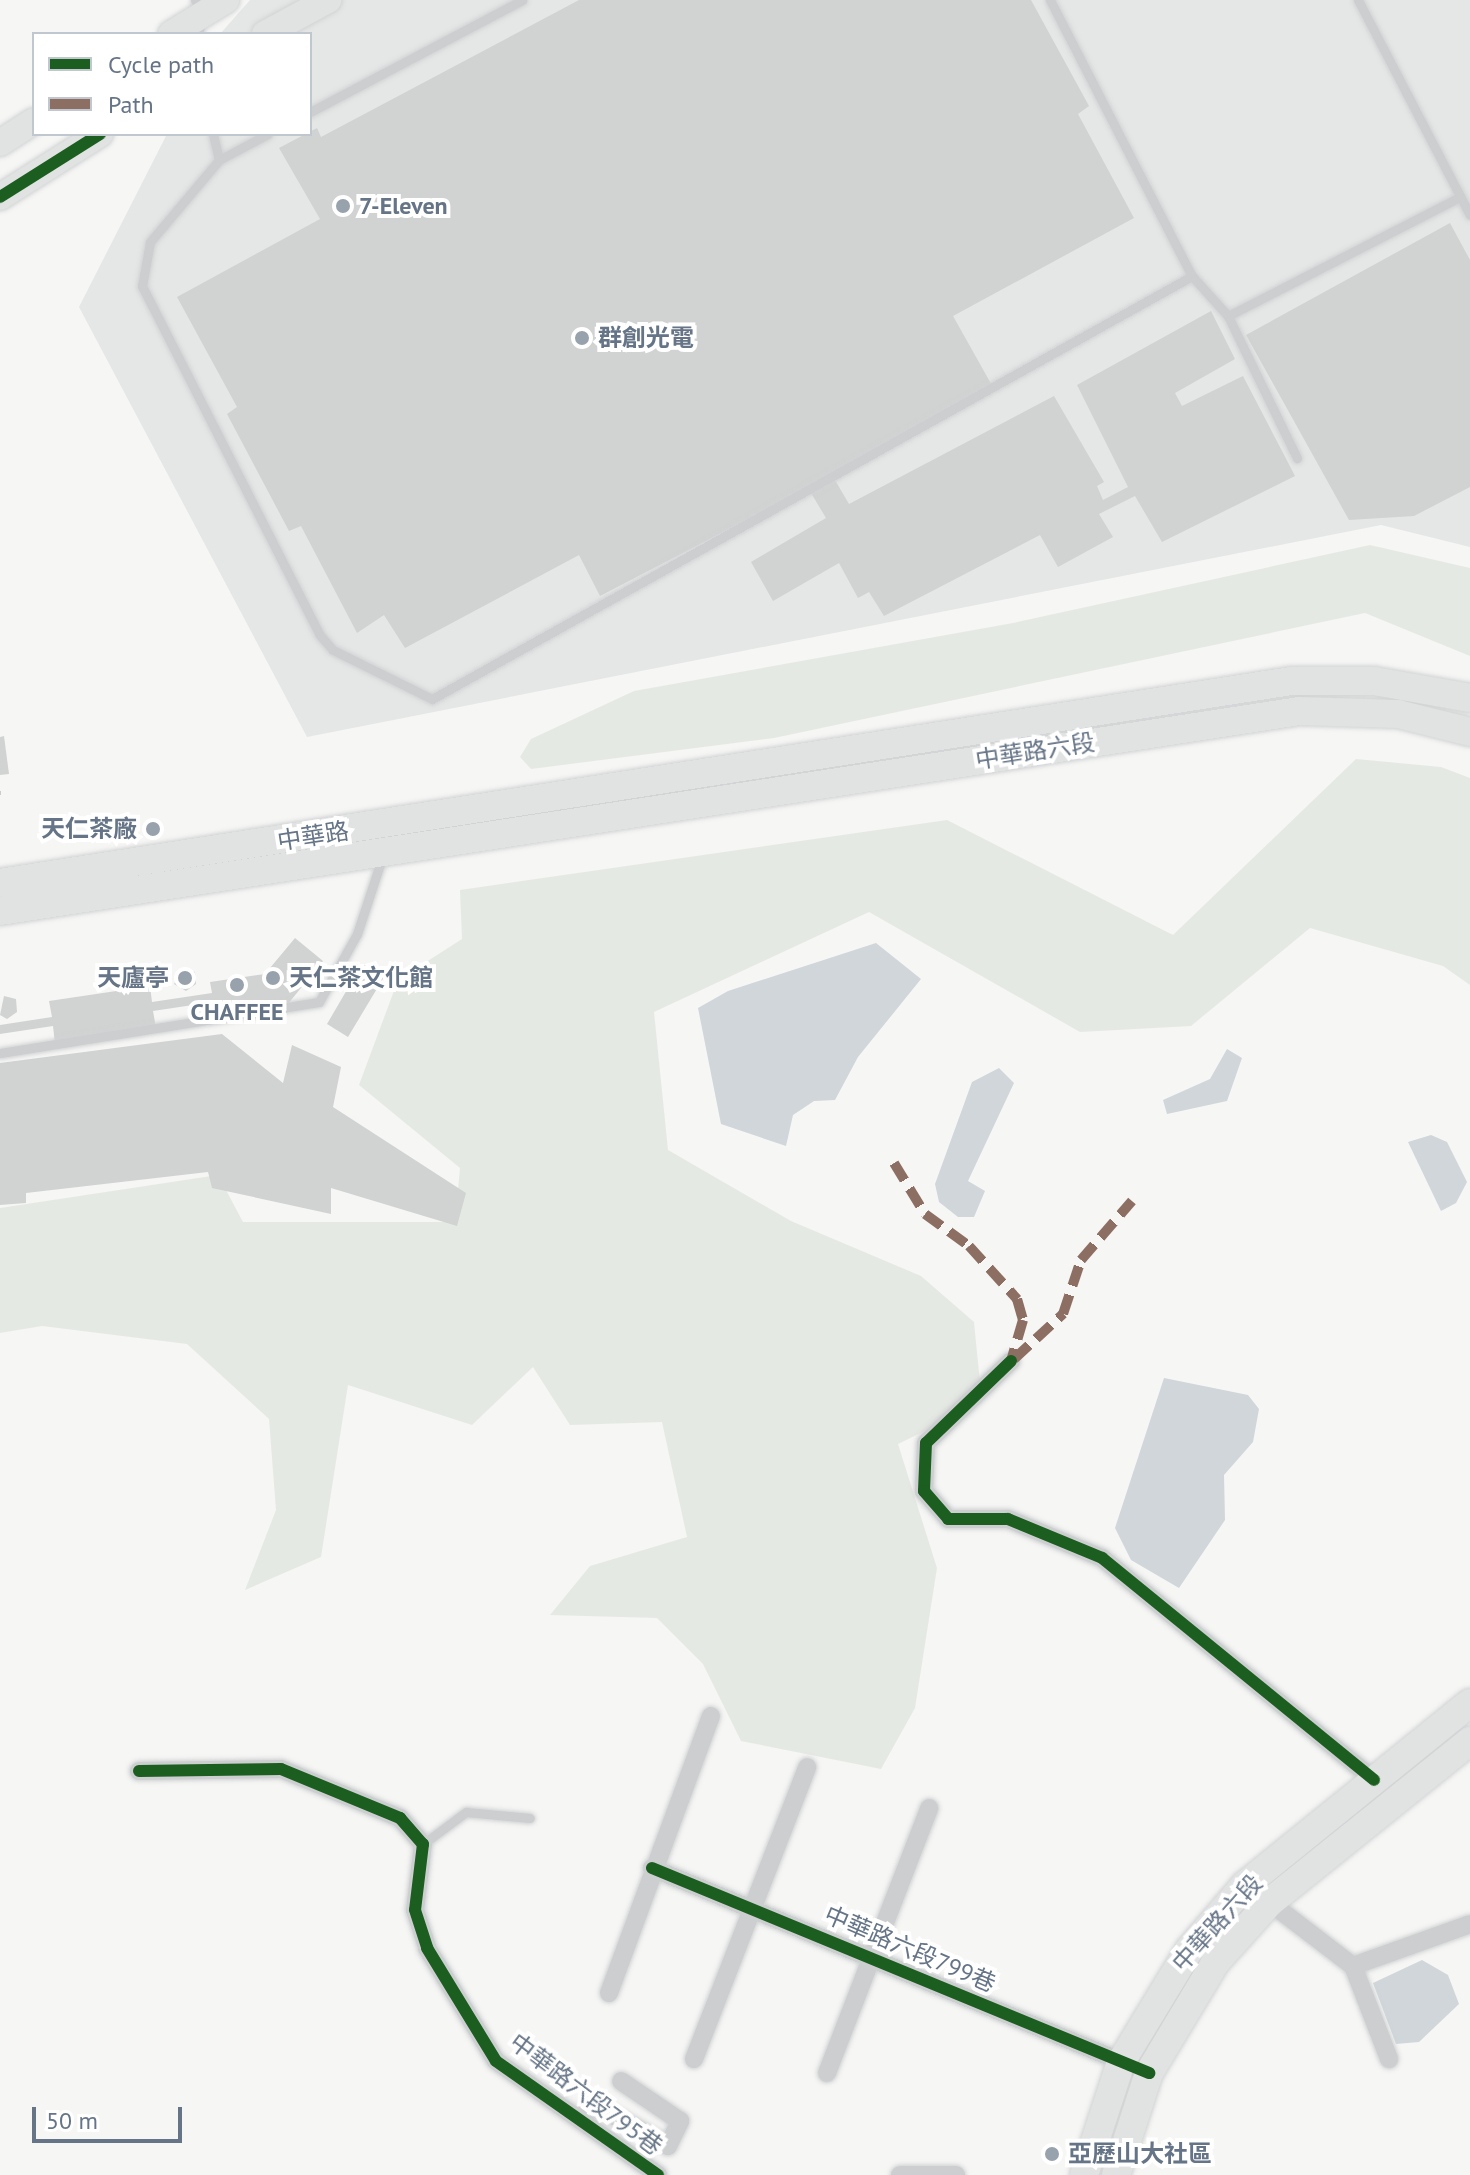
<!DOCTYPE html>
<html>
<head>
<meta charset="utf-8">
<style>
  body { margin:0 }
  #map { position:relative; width:1470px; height:2175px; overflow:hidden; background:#f6f6f5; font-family:"PT Sans","Noto Sans TC",sans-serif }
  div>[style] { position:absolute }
  .built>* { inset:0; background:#e5e6e6 }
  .green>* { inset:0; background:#e5e9e3 }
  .water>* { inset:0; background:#d0d6da }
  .building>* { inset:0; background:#d1d2d2 }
  .path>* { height:4px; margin-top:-2px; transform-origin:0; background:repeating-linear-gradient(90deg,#cccccd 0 4px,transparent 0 8px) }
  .roads { filter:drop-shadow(0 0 2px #d1d3d4) drop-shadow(0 0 2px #d1d3d4) }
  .lane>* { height:9px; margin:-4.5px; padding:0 4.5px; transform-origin:4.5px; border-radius:4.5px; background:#cdced0 }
  .street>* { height:18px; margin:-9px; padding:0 9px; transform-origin:9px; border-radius:9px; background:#cdced0 }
  .secondary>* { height:26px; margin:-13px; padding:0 13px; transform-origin:13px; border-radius:13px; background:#e1e2e2 }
  .primary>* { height:28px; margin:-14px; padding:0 14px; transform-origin:14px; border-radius:14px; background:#e1e2e2 }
  .quiet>* { height:10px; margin-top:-5px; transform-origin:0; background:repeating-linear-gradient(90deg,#8d6e63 0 20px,transparent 0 30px) }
  .cycleway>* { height:12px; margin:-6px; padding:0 6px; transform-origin:6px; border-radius:6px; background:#1b5e20 }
  .dots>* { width:22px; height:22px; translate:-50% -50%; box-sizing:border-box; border:4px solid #fff; border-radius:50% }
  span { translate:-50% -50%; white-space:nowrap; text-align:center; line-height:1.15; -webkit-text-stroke:8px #fff; paint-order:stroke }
  .poi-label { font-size:24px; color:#657486; font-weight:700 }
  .left { translate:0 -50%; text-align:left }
  .right { translate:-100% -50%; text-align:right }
  .street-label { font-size:24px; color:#657486 }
  .legend { position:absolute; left:32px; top:32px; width:280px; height:104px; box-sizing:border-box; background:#fff; border:2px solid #c1c7cf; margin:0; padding:10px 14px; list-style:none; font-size:24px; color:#657486 }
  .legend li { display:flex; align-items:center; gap:16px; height:40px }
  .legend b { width:40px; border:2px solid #c1c7cf }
  .scale { position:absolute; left:32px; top:2107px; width:150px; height:36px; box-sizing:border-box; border:4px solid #657486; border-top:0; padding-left:10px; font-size:24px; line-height:28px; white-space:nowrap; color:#657486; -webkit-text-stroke:6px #fff; paint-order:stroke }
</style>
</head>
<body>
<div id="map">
  <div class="built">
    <i style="clip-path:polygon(250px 0,1470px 0,1470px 547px,1381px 525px,307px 737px,79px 307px,167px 134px,310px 134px,310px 34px,220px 34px)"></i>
  </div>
  <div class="green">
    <i style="clip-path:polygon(1370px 545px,1470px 568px,1470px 656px,1365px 613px,774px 738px,531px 769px,520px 757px,531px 739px,634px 691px,1013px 623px)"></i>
    <i style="clip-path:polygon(1356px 759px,1441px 767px,1470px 778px,1470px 985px,1443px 966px,1310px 928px,1191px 1026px,1080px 1032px,869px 912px,654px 1012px,668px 1150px,791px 1221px,921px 1276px,974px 1322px,982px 1403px,898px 1444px,937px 1568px,915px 1708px,881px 1769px,741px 1741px,703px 1664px,657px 1618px,550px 1615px,590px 1566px,687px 1537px,662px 1422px,570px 1425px,533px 1367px,472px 1425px,348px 1385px,321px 1557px,245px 1590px,276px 1510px,269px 1419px,187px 1344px,42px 1326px,0 1333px,0 1208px,218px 1175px,243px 1222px,455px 1222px,460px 1168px,359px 1085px,398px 980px,462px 939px,460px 890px,947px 820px,1173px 935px)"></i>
  </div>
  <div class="water">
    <i style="clip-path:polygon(876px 943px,921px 979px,858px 1057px,835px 1100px,814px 1101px,793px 1115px,786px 1146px,721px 1124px,698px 1008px,728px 991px)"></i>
    <i style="clip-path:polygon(1227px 1049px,1242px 1058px,1227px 1101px,1167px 1114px,1163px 1100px,1210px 1079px)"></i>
    <i style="clip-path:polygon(999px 1068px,1014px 1083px,968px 1181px,985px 1191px,974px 1217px,958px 1217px,939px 1202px,935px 1184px,972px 1082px)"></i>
    <i style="clip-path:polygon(1431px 1135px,1447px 1142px,1467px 1182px,1456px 1203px,1441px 1211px,1408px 1142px)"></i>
    <i style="clip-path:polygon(1164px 1378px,1248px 1395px,1259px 1409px,1253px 1442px,1224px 1475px,1225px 1520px,1179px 1588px,1131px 1560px,1115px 1528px)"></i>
    <i style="clip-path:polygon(1422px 1960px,1448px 1975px,1459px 2004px,1419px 2042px,1396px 2044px,1373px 1983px)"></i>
  </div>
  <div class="building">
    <i style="clip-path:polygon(579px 0,1031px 0,1089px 106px,1078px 114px,1134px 218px,953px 316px,994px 389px,832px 475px,849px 504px,1054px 396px,1104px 482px,1097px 486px,1103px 500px,1128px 487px,1077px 385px,1211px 311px,1235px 359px,1175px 393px,1182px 406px,1243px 376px,1295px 476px,1162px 542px,1135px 496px,1099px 514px,1113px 537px,1058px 567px,1040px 535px,884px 616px,869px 592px,858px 598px,839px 563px,773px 601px,751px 562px,826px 518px,808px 488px,600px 596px,579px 555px,405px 648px,384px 615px,357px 633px,301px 526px,289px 531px,227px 414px,237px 407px,177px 297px,320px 219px,279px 148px,317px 128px,321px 137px)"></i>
    <i style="clip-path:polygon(1450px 223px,1470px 260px,1470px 487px,1414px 516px,1349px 520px,1246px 335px)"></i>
    <i style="clip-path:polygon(4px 736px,9px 774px,0 775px,0 737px)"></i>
    <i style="clip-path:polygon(295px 938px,323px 961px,283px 1010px,215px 1020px,213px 1002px,153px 1011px,156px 1028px,55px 1044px,53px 1026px,0 1034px,0 1025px,52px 1017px,49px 1001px,150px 986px,152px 1002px,212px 993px,210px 982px,265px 974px)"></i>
    <i style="clip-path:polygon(362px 964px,384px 977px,348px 1037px,327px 1024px)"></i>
    <i style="clip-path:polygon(183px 968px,195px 972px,196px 984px,186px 991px,174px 984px)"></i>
    <i style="clip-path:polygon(4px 996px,16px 999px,17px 1012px,7px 1019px,0 1015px)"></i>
    <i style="clip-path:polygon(222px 1034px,283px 1083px,292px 1045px,341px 1067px,333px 1107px,466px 1193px,457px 1226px,331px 1188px,331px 1214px,212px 1188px,208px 1172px,26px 1193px,26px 1203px,0 1205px,0 1063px)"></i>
  </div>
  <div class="path">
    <i style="left:0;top:793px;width:1px"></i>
  </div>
  <div class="roads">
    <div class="lane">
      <i style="left:195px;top:0;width:16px;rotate:60deg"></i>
      <i style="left:203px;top:14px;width:21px;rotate:104deg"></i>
      <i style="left:1050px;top:0;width:310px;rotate:62.8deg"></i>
      <i style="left:1192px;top:276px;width:54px;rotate:48deg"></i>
      <i style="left:1228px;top:316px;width:158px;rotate:64.1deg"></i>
      <i style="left:1358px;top:0;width:242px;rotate:62.5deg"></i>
      <i style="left:310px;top:112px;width:240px;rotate:-27.8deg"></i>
      <i style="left:213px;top:134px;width:27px;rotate:77deg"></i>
      <i style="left:219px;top:160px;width:107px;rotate:130.1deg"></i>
      <i style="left:150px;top:242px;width:45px;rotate:100.3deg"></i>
      <i style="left:142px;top:286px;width:390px;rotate:63deg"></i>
      <i style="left:319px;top:634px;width:21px;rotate:49deg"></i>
      <i style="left:333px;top:650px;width:110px;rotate:26.3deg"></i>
      <i style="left:432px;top:699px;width:870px;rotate:-29.1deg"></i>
      <i style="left:219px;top:160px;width:55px;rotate:-28deg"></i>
      <i style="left:1228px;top:316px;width:261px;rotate:-27.2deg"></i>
      <i style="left:0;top:1053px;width:323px;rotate:-9.1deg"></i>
      <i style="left:319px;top:1002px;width:78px;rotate:-60.8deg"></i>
      <i style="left:357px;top:934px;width:83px;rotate:-71.8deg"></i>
      <i style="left:423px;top:1844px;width:54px;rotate:-36.7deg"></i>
      <i style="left:466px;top:1812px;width:64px;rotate:5.4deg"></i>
    </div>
    <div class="street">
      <i style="left:1011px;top:1361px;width:118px;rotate:136deg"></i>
      <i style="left:926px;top:1443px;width:48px;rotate:92.4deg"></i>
      <i style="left:924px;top:1491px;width:37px;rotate:49deg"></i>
      <i style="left:948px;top:1519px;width:60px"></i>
      <i style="left:1008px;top:1519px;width:102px;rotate:22.5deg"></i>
      <i style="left:1102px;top:1558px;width:351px;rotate:39.2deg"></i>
      <i style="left:139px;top:1771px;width:142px;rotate:-0.8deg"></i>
      <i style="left:281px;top:1769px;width:129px;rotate:22.4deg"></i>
      <i style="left:400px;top:1818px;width:35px;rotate:49deg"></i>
      <i style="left:423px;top:1844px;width:66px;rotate:96.9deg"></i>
      <i style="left:415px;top:1910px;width:40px;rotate:72deg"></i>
      <i style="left:427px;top:1948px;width:132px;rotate:58.6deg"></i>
      <i style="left:496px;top:2061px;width:198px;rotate:35.1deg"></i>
      <i style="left:652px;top:1868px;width:538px;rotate:22.41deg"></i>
      <i style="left:1264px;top:1898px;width:112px;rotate:37.4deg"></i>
      <i style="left:1353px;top:1966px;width:124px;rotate:-19.7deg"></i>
      <i style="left:1353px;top:1966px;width:100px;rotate:68.8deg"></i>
      <i style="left:609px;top:1993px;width:295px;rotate:-69.8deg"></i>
      <i style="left:694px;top:2059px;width:313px;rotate:-68.8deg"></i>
      <i style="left:827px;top:2073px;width:284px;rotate:-68.9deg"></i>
      <i style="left:580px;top:2120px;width:21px;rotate:-51deg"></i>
      <i style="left:593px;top:2104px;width:86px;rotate:29.2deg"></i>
      <i style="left:668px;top:2146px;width:28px;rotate:-64deg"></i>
      <i style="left:680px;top:2121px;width:71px;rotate:-145.9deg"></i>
      <i style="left:900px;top:2175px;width:56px"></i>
    </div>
    <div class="secondary">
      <i style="left:171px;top:34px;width:65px;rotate:-31.7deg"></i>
      <i style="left:265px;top:34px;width:72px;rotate:-28.4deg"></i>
      <i style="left:0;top:143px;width:40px;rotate:-32.9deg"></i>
      <i style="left:0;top:197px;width:118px;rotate:-32.2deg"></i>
    </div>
    <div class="primary">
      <i style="left:0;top:883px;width:1307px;rotate:-8.89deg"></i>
      <i style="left:1291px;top:681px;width:83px"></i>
      <i style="left:1374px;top:681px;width:97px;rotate:10deg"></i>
      <i style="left:0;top:911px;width:1314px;rotate:-8.75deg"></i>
      <i style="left:1299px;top:711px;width:99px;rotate:1.7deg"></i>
      <i style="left:1398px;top:714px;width:74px;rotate:14deg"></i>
      <i style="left:1084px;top:2175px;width:119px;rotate:-71.9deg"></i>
      <i style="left:1121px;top:2062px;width:131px;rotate:-58.7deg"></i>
      <i style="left:1189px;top:1950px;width:86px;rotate:-49.3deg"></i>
      <i style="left:1245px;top:1885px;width:289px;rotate:-39deg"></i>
      <i style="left:1116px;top:2175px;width:107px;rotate:-72.1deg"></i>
      <i style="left:1149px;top:2073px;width:128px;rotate:-59deg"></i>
      <i style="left:1215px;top:1963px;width:82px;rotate:-48deg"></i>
      <i style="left:1270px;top:1902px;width:257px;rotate:-38.8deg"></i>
    </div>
  </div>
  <div class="quiet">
    <i style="left:894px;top:1163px;width:60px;rotate:58.7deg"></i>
    <i style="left:925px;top:1214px;width:54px;rotate:36deg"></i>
    <i style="left:969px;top:1246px;width:72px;rotate:47.8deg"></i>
    <i style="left:1017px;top:1299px;width:22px;rotate:74deg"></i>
    <i style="left:1023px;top:1320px;width:43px;rotate:106.3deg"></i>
    <i style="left:1014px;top:1359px;width:67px;rotate:-42.6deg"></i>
    <i style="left:1063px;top:1314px;width:57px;rotate:-71.6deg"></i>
    <i style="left:1081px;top:1260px;width:78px;rotate:-49.2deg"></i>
  </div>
  <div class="cycleway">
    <i style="left:0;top:197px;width:118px;rotate:-32.2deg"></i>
    <i style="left:1011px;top:1361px;width:118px;rotate:136deg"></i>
    <i style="left:926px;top:1443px;width:48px;rotate:92.4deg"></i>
    <i style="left:924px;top:1491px;width:37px;rotate:49deg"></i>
    <i style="left:948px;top:1519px;width:60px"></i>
    <i style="left:1008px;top:1519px;width:102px;rotate:22.5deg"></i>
    <i style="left:1102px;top:1558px;width:351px;rotate:39.2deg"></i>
    <i style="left:139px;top:1771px;width:142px;rotate:-0.8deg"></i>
    <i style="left:281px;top:1769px;width:129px;rotate:22.4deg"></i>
    <i style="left:400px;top:1818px;width:35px;rotate:49deg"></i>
    <i style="left:423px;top:1844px;width:66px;rotate:96.9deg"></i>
    <i style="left:415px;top:1910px;width:40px;rotate:72deg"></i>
    <i style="left:427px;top:1948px;width:132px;rotate:58.6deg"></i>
    <i style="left:496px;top:2061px;width:198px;rotate:35.1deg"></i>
    <i style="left:652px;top:1868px;width:538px;rotate:22.41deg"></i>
  </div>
  <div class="dots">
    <i style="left:343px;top:206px;background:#98a2ad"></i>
    <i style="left:582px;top:338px;background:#98a2ad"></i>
    <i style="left:153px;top:829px;background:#98a2ad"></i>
    <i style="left:185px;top:978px;background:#98a2ad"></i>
    <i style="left:273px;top:978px;background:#98a2ad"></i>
    <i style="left:237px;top:985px;background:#98a2ad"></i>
    <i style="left:1052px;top:2154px;background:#98a2ad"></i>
  </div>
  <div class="poi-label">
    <span class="left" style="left:359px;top:206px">7-Eleven</span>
    <span class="left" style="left:598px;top:338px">群創光電</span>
    <span class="right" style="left:137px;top:829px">天仁茶廠</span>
    <span class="right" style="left:169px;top:978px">天廬亭</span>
    <span class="left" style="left:289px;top:978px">天仁茶文化館</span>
    <span style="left:237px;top:1012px">CHAFFEE</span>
    <span class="left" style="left:1068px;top:2154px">亞歷山大社區</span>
  </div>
  <div class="street-label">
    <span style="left:1035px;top:751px;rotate:-9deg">中華路六段</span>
    <span style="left:313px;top:836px;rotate:-9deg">中華路</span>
    <span style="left:1217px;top:1923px;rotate:-48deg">中華路六段</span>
    <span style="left:910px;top:1949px;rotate:23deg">中華路六段799巷</span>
    <span style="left:586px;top:2094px;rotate:37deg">中華路六段795巷</span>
  </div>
  <ul class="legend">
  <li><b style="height:10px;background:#1b5e20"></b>Cycle path</li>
  <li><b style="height:10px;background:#8d6e63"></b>Path</li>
  </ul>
  <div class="scale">50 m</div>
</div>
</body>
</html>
